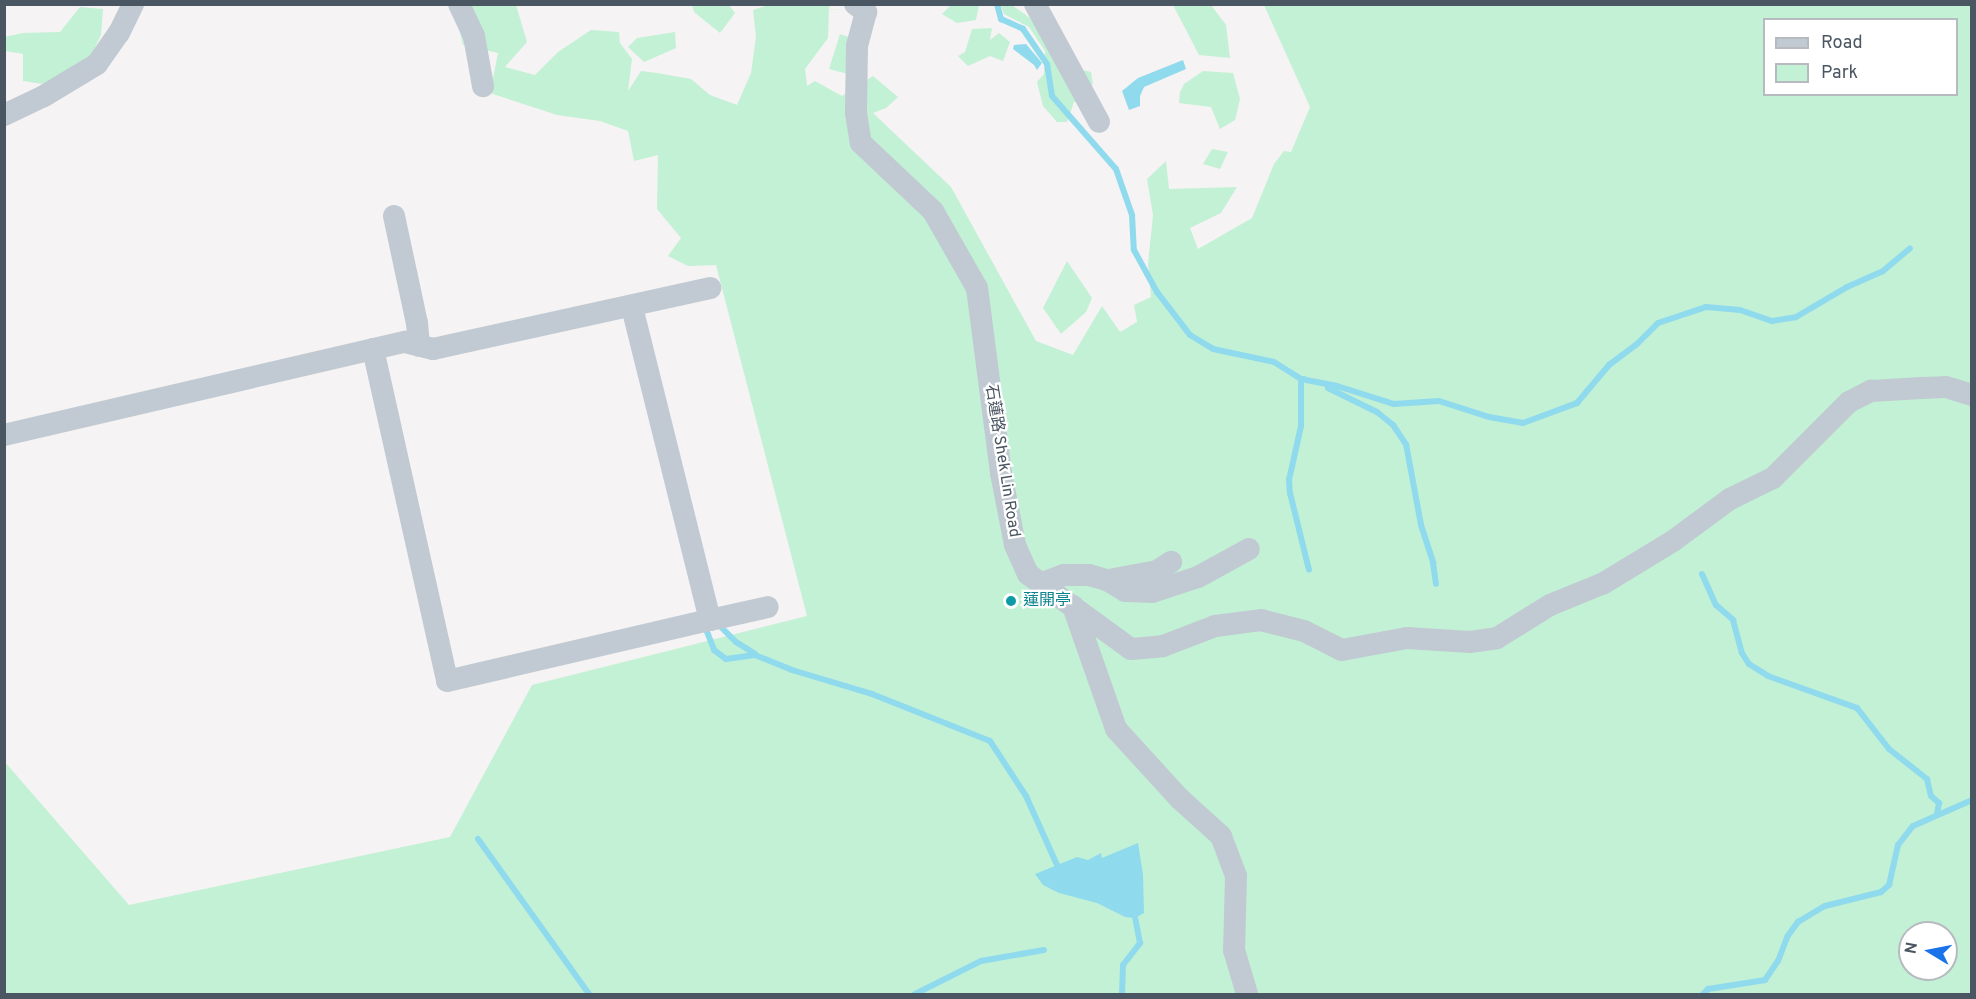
<!DOCTYPE html>
<html>
<head>
<meta charset="utf-8">
<style>
  body { margin:0 }
  #map { position:relative; width:1976px; height:999px; overflow:hidden; background:#f5f3f3; font-family:Overpass,"Noto Sans TC",sans-serif }
  div>[style] { position:absolute }
  .green>* { inset:0; background:#c3f1d5 }
  .water>* { inset:0; background:#90daee }
  .stream>* { height:6px; margin:-3px; padding:0 3px; transform-origin:3px; border-radius:3px; background:#90daee }
  .minor>* { height:22px; margin:-11px; padding:0 11px; transform-origin:11px; border-radius:11px; background:#c1cad2 }
  .dots>* { width:16px; height:16px; translate:-50% -50%; box-sizing:border-box; border:3px solid #fff; border-radius:50% }
  span { translate:-50% -50%; white-space:nowrap; text-align:center; line-height:1.15; -webkit-text-stroke:4.5px #fff; paint-order:stroke }
  .street-label { font-size:16px; color:#4a5661 }
  .culture-label { font-size:16px; color:#0d838f }
  .left { translate:0 -50%; text-align:left }
  .frame { position:absolute; inset:0; border:6px solid #4a5661; pointer-events:none }
  .legend { position:absolute; left:1763px; top:18px; width:195px; height:78px; box-sizing:border-box; background:#fff; border:2px solid #b7bbc0; margin:0; padding:8px 10px; list-style:none; font-size:18px; color:#4a5661 }
  .legend li { display:flex; align-items:center; gap:12px; height:30px }
  .legend b { width:30px; border:2px solid #b7bbc0 }
  .north { position:absolute; left:1898px; top:921px; width:60px; height:60px; box-sizing:border-box; background:#fff; border:2px solid #b7bbc0; border-radius:50%; rotate:280deg; font-size:16px; font-weight:700; line-height:24px; text-align:center; color:#4a5661 }
  .north::after { content:''; display:block; margin:auto; width:21px; height:27px; background:#1a73e8; clip-path:polygon(50% 0,100% 100%,50% 72%,0 100%) }
</style>
</head>
<body>
<div id="map">
  <div class="green">
    <i style="clip-path:polygon(evenodd,448px 5px,516px 5px,527px 42px,505px 67px,535px 75px,558px 52px,591px 30px,619px 32px,620px 43px,632px 59px,628px 91px,641px 71px,657px 73px,691px 79px,710px 95px,737px 105px,751px 73px,756px 37px,753px 10px,769px 5px,833px 5px,829px 7px,828px 38px,805px 69px,807px 86px,815px 81px,842px 96px,873px 76px,898px 97px,886px 108px,873px 113px,951px 187px,1036px 341px,1073px 355px,1102px 306px,1120px 332px,1137px 322px,1134px 305px,1151px 297px,1148px 264px,1153px 215px,1147px 179px,1166px 161px,1169px 189px,1237px 187px,1221px 213px,1190px 228px,1198px 249px,1252px 218px,1274px 164px,1284px 151px,1291px 152px,1310px 107px,1264px 5px,1971px 5px,1971px 994px,5px 994px,4px 761px,129px 905px,450px 837px,532px 685px,807px 616px,716px 265px,688px 266px,668px 256px,681px 238px,657px 209px,658px 155px,634px 161px,628px 131px,600px 121px,557px 115px,490px 93px,498px 53px,463px 45px,456px 16px,448px 5px,1764px 20px,1956px 20px,1956px 94px,1764px 94px,1764px 20px,448px 5px,1910px 933px,1946px 933px,1946px 969px,1910px 969px,1910px 933px)"></i>
    <i style="clip-path:polygon(692px 5px,729px 5px,735px 13px,720px 33px,694px 12px)"></i>
    <i style="clip-path:polygon(951px 5px,979px 5px,976px 20px,957px 23px,942px 14px)"></i>
    <i style="clip-path:polygon(1173px 5px,1211px 5px,1226px 25px,1230px 58px,1199px 55px)"></i>
    <i style="clip-path:polygon(1001px 6px,1013px 6px,1030px 18px,1078px 69px,1091px 72px,1093px 84px,1081px 102px,1074px 102px,1067px 122px,1057px 122px,1043px 106px,1037px 82px,1044px 74px,1045px 51px,1029px 27px,1004px 14px)"></i>
    <i style="clip-path:polygon(80px 7px,103px 9px,101px 35px,75px 89px,23px 81px,23px 54px,5px 51px,4px 37px,23px 33px,60px 32px)"></i>
    <i style="clip-path:polygon(992px 28px,990px 40px,999px 33px,1010px 42px,1003px 61px,990px 56px,968px 66px,958px 56px,965px 52px,972px 29px)"></i>
    <i style="clip-path:polygon(675px 32px,676px 48px,644px 62px,628px 47px,637px 38px)"></i>
    <i style="clip-path:polygon(840px 34px,868px 44px,848px 74px,829px 69px)"></i>
    <i style="clip-path:polygon(1203px 71px,1233px 73px,1240px 99px,1235px 120px,1220px 129px,1211px 107px,1179px 103px,1180px 92px,1184px 84px)"></i>
    <i style="clip-path:polygon(1212px 149px,1228px 152px,1220px 169px,1203px 164px)"></i>
    <i style="clip-path:polygon(1067px 261px,1092px 298px,1086px 312px,1061px 334px,1043px 308px)"></i>
  </div>
  <div class="water">
    <i style="clip-path:polygon(1026px 44px,1042px 63px,1037px 70px,1034px 65px,1013px 49px,1014px 45px)"></i>
    <i style="clip-path:polygon(1183px 60px,1186px 69px,1144px 87px,1140px 96px,1140px 106px,1129px 110px,1122px 91px,1138px 78px)"></i>
    <i style="clip-path:polygon(1138px 843px,1143px 874px,1144px 913px,1135px 918px,1125px 917px,1097px 903px,1059px 893px,1043px 885px,1035px 874px,1077px 857px,1088px 860px,1101px 853px,1102px 858px)"></i>
  </div>
  <div class="stream">
    <i style="left:997px;top:4px;width:16px;rotate:75deg"></i>
    <i style="left:1001px;top:19px;width:24px;rotate:24deg"></i>
    <i style="left:1023px;top:29px;width:42px;rotate:55.6deg"></i>
    <i style="left:1047px;top:64px;width:32px;rotate:81deg"></i>
    <i style="left:1052px;top:96px;width:97px;rotate:48.8deg"></i>
    <i style="left:1116px;top:169px;width:49px;rotate:70.8deg"></i>
    <i style="left:1132px;top:215px;width:35px;rotate:87deg"></i>
    <i style="left:1134px;top:250px;width:48px;rotate:61.3deg"></i>
    <i style="left:1157px;top:292px;width:54px;rotate:52.5deg"></i>
    <i style="left:1190px;top:335px;width:27px;rotate:31deg"></i>
    <i style="left:1213px;top:349px;width:62px;rotate:12deg"></i>
    <i style="left:1274px;top:362px;width:32px;rotate:32deg"></i>
    <i style="left:1301px;top:379px;width:37px;rotate:11deg"></i>
    <i style="left:1337px;top:386px;width:60px;rotate:17.5deg"></i>
    <i style="left:1394px;top:404px;width:45px;rotate:-3.8deg"></i>
    <i style="left:1439px;top:401px;width:52px;rotate:17.7deg"></i>
    <i style="left:1489px;top:417px;width:35px;rotate:10deg"></i>
    <i style="left:1523px;top:423px;width:58px;rotate:-20.3deg"></i>
    <i style="left:1577px;top:403px;width:50px;rotate:-49.9deg"></i>
    <i style="left:1609px;top:365px;width:34px;rotate:-37deg"></i>
    <i style="left:1636px;top:345px;width:31px;rotate:-45deg"></i>
    <i style="left:1658px;top:323px;width:51px;rotate:-18.4deg"></i>
    <i style="left:1706px;top:307px;width:34px;rotate:5deg"></i>
    <i style="left:1740px;top:310px;width:34px;rotate:19deg"></i>
    <i style="left:1772px;top:321px;width:24px;rotate:-9deg"></i>
    <i style="left:1796px;top:317px;width:59px;rotate:-30.5deg"></i>
    <i style="left:1847px;top:287px;width:39px;rotate:-24deg"></i>
    <i style="left:1883px;top:271px;width:35px;rotate:-40deg"></i>
    <i style="left:1304px;top:379px;width:3px;rotate:180deg"></i>
    <i style="left:1301px;top:379px;width:47px;rotate:90deg"></i>
    <i style="left:1301px;top:426px;width:55px;rotate:102.5deg"></i>
    <i style="left:1289px;top:480px;width:13px;rotate:86deg"></i>
    <i style="left:1290px;top:493px;width:79px;rotate:76.1deg"></i>
    <i style="left:1328px;top:388px;width:55px;rotate:26.1deg"></i>
    <i style="left:1377px;top:412px;width:21px;rotate:39deg"></i>
    <i style="left:1393px;top:425px;width:23px;rotate:56deg"></i>
    <i style="left:1406px;top:444px;width:82px;rotate:79.5deg"></i>
    <i style="left:1421px;top:525px;width:40px;rotate:72deg"></i>
    <i style="left:1433px;top:563px;width:21px;rotate:82deg"></i>
    <i style="left:1702px;top:574px;width:34px;rotate:66deg"></i>
    <i style="left:1716px;top:605px;width:23px;rotate:41deg"></i>
    <i style="left:1733px;top:620px;width:34px;rotate:75deg"></i>
    <i style="left:1742px;top:653px;width:13px;rotate:58deg"></i>
    <i style="left:1749px;top:664px;width:22px;rotate:32deg"></i>
    <i style="left:1768px;top:676px;width:95px;rotate:19.8deg"></i>
    <i style="left:1857px;top:708px;width:52px;rotate:52deg"></i>
    <i style="left:1889px;top:749px;width:48px;rotate:38.3deg"></i>
    <i style="left:1927px;top:779px;width:17px;rotate:77deg"></i>
    <i style="left:1931px;top:796px;width:11px;rotate:41deg"></i>
    <i style="left:1939px;top:803px;width:11px;rotate:100deg"></i>
    <i style="left:721px;top:627px;width:21px;rotate:45deg"></i>
    <i style="left:736px;top:642px;width:22px;rotate:32deg"></i>
    <i style="left:706px;top:629px;width:22px;rotate:69deg"></i>
    <i style="left:714px;top:650px;width:15px;rotate:37deg"></i>
    <i style="left:726px;top:659px;width:29px;rotate:-8deg"></i>
    <i style="left:755px;top:655px;width:40px;rotate:22deg"></i>
    <i style="left:792px;top:670px;width:84px;rotate:16.7deg"></i>
    <i style="left:872px;top:694px;width:127px;rotate:21.7deg"></i>
    <i style="left:990px;top:741px;width:66px;rotate:56.8deg"></i>
    <i style="left:1026px;top:796px;width:76px;rotate:65.8deg"></i>
    <i style="left:478px;top:839px;width:191px;rotate:54.4deg"></i>
    <i style="left:915px;top:994px;width:74px;rotate:-26.6deg"></i>
    <i style="left:981px;top:961px;width:64px;rotate:-9.9deg"></i>
    <i style="left:1122px;top:994px;width:29px;rotate:-88deg"></i>
    <i style="left:1123px;top:965px;width:28px;rotate:-52deg"></i>
    <i style="left:1140px;top:943px;width:25px;rotate:-101deg"></i>
    <i style="left:1703px;top:994px;width:7px;rotate:-45deg"></i>
    <i style="left:1708px;top:989px;width:58px;rotate:-9deg"></i>
    <i style="left:1765px;top:980px;width:23px;rotate:-56deg"></i>
    <i style="left:1778px;top:961px;width:26px;rotate:-69deg"></i>
    <i style="left:1787px;top:937px;width:19px;rotate:-54deg"></i>
    <i style="left:1798px;top:922px;width:31px;rotate:-31deg"></i>
    <i style="left:1825px;top:906px;width:58px;rotate:-14deg"></i>
    <i style="left:1881px;top:892px;width:11px;rotate:-41deg"></i>
    <i style="left:1889px;top:885px;width:41px;rotate:-77.3deg"></i>
    <i style="left:1898px;top:845px;width:24px;rotate:-52deg"></i>
    <i style="left:1913px;top:826px;width:64px;rotate:-23.8deg"></i>
  </div>
  <div class="minor">
    <i style="left:459px;top:4px;width:35px;rotate:65deg"></i>
    <i style="left:474px;top:36px;width:51px;rotate:79.8deg"></i>
    <i style="left:855px;top:4px;width:14px;rotate:36deg"></i>
    <i style="left:866px;top:12px;width:35px;rotate:105deg"></i>
    <i style="left:857px;top:46px;width:67px;rotate:90.9deg"></i>
    <i style="left:856px;top:113px;width:30px;rotate:81deg"></i>
    <i style="left:861px;top:143px;width:99px;rotate:43.4deg"></i>
    <i style="left:933px;top:211px;width:89px;rotate:60.3deg"></i>
    <i style="left:977px;top:288px;width:187px;rotate:82.6deg"></i>
    <i style="left:1001px;top:473px;width:73px;rotate:79deg"></i>
    <i style="left:1015px;top:545px;width:32px;rotate:66deg"></i>
    <i style="left:1028px;top:574px;width:127px;rotate:36.1deg"></i>
    <i style="left:1131px;top:649px;width:32px;rotate:-5deg"></i>
    <i style="left:1163px;top:646px;width:56px;rotate:-21deg"></i>
    <i style="left:1215px;top:626px;width:46px;rotate:-7.4deg"></i>
    <i style="left:1261px;top:620px;width:44px;rotate:14.3deg"></i>
    <i style="left:1304px;top:631px;width:42px;rotate:26.6deg"></i>
    <i style="left:1342px;top:650px;width:66px;rotate:-10.5deg"></i>
    <i style="left:1407px;top:638px;width:63px;rotate:3.6deg"></i>
    <i style="left:1470px;top:642px;width:27px;rotate:-8deg"></i>
    <i style="left:1497px;top:638px;width:62px;rotate:-31.9deg"></i>
    <i style="left:1550px;top:605px;width:58px;rotate:-22.2deg"></i>
    <i style="left:1604px;top:583px;width:81px;rotate:-31.3deg"></i>
    <i style="left:1673px;top:541px;width:71px;rotate:-36.4deg"></i>
    <i style="left:1730px;top:499px;width:48px;rotate:-26deg"></i>
    <i style="left:1773px;top:478px;width:107px;rotate:-45deg"></i>
    <i style="left:1849px;top:402px;width:25px;rotate:-27deg"></i>
    <i style="left:1871px;top:391px;width:50px;rotate:-3.4deg"></i>
    <i style="left:1921px;top:388px;width:25px;rotate:-2deg"></i>
    <i style="left:1946px;top:387px;width:27px;rotate:17deg"></i>
    <i style="left:1035px;top:4px;width:134px;rotate:61.5deg"></i>
    <i style="left:4px;top:115px;width:44px;rotate:-25.4deg"></i>
    <i style="left:44px;top:96px;width:62px;rotate:-31.1deg"></i>
    <i style="left:97px;top:64px;width:38px;rotate:-55deg"></i>
    <i style="left:119px;top:33px;width:32px;rotate:-64deg"></i>
    <i style="left:394px;top:216px;width:109px;rotate:77.9deg"></i>
    <i style="left:417px;top:323px;width:23px;rotate:85deg"></i>
    <i style="left:373px;top:349px;width:340px;rotate:77.4deg"></i>
    <i style="left:447px;top:681px;width:270px;rotate:-13.1deg"></i>
    <i style="left:710px;top:620px;width:323px;rotate:-104deg"></i>
    <i style="left:4px;top:435px;width:412px;rotate:-13.1deg"></i>
    <i style="left:405px;top:342px;width:29px;rotate:14deg"></i>
    <i style="left:433px;top:349px;width:284px;rotate:-12.4deg"></i>
    <i style="left:1109px;top:580px;width:49px;rotate:-10.6deg"></i>
    <i style="left:1157px;top:571px;width:17px;rotate:-33deg"></i>
    <i style="left:1040px;top:584px;width:26px;rotate:-21deg"></i>
    <i style="left:1064px;top:575px;width:25px"></i>
    <i style="left:1089px;top:575px;width:19px;rotate:16deg"></i>
    <i style="left:1107px;top:580px;width:21px;rotate:31deg"></i>
    <i style="left:1125px;top:591px;width:27px;rotate:2deg"></i>
    <i style="left:1152px;top:592px;width:48px;rotate:-18.1deg"></i>
    <i style="left:1198px;top:577px;width:58px;rotate:-28.8deg"></i>
    <i style="left:1073px;top:606px;width:130px;rotate:70.7deg"></i>
    <i style="left:1116px;top:729px;width:95px;rotate:47.6deg"></i>
    <i style="left:1180px;top:799px;width:55px;rotate:42.1deg"></i>
    <i style="left:1221px;top:836px;width:43px;rotate:69.4deg"></i>
    <i style="left:1236px;top:876px;width:74px;rotate:91.5deg"></i>
    <i style="left:1234px;top:950px;width:46px;rotate:73.5deg"></i>
    <i style="left:710px;top:620px;width:59px;rotate:-12.6deg"></i>
  </div>
  <div class="dots">
    <i style="left:1011px;top:601px;background:#0f9aa8"></i>
  </div>
  <div class="street-label">
    <span style="left:1002px;top:461px;rotate:81deg">石蓮路 Shek Lin Road</span>
  </div>
  <div class="culture-label">
    <span class="left" style="left:1023px;top:601px">蓮開亭</span>
  </div>
  <div class="frame"></div>
  <ul class="legend">
  <li><b style="height:8px;background:#c1cad2"></b>Road</li>
  <li><b style="height:16px;background:#c3f1d5"></b>Park</li>
  </ul>
  <div class="north">N</div>
</div>
</body>
</html>
